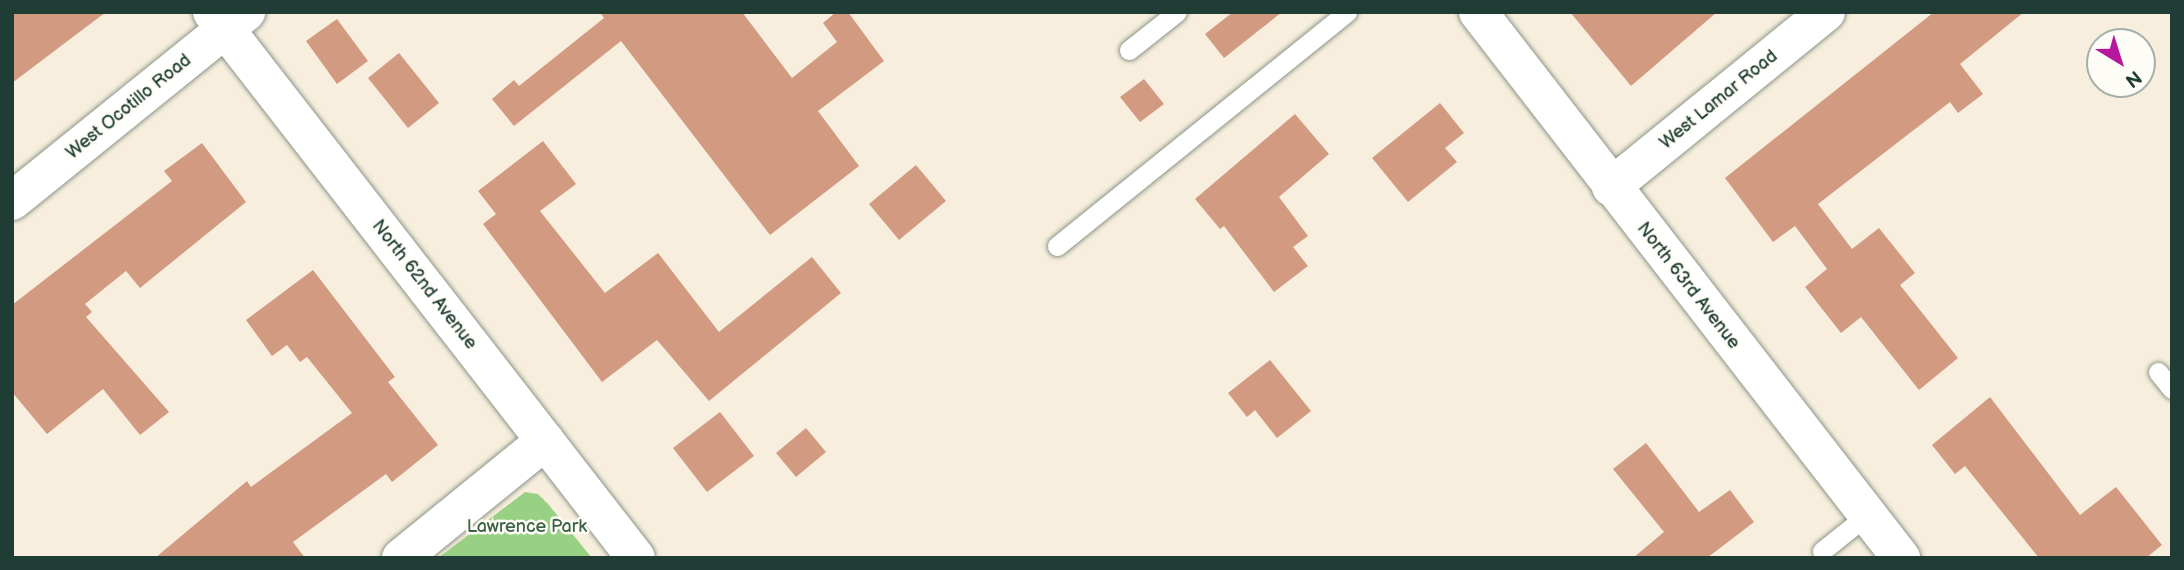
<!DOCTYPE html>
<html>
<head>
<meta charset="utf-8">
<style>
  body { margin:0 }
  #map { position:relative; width:2184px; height:570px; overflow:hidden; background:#f7eedd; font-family:"Balsamiq Sans",sans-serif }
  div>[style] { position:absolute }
  .green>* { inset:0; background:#99d184 }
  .building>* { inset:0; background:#d29a81 }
  .roads { filter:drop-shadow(0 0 2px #8b9688) drop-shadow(0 0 2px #8b9688) }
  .service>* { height:19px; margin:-9.5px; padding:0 9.5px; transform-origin:9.5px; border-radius:9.5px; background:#fff }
  .minor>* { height:38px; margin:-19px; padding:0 19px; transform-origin:19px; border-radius:19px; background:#fff }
  .tertiary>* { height:38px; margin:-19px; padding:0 19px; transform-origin:19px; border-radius:19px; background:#fff }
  span { translate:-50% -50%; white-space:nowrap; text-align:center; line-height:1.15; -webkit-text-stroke:5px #fdfcf7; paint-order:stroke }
  .street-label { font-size:18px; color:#1f3d34 }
  .park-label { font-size:18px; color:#3e6248 }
  .frame { position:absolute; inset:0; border:14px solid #1f3d34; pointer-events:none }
  .north { position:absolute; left:2086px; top:28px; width:70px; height:70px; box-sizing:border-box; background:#fdfcf7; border:2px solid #a4b0a9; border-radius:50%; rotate:142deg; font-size:19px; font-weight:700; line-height:28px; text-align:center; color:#1f3d34 }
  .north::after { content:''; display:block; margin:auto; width:24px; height:32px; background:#b5179e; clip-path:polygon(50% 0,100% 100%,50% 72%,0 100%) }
</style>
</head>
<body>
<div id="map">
  <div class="green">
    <i style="clip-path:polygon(525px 492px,538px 494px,548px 504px,592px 558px,438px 558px)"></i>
  </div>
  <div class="building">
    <i style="clip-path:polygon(12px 12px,106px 12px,12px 83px)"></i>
    <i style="clip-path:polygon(600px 12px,742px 12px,792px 78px,837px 42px,823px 23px,836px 12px,848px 12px,884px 61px,818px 111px,859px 166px,770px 235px,621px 41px,514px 126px,492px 99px,514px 80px,519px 86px,604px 18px)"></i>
    <i style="clip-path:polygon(1233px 12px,1282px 12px,1224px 58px,1205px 34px)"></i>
    <i style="clip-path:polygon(1570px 12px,1717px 12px,1631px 86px)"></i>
    <i style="clip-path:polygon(1934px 12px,2024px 12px,1960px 64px,1983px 94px,1958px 113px,1950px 102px,1818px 204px,1852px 249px,1879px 228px,1915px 273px,1900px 285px,1958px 358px,1919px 390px,1861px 317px,1841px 333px,1805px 287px,1827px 269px,1795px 226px,1773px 242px,1725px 178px)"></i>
    <i style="clip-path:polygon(337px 19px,368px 61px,337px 84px,306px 41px)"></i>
    <i style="clip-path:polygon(399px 53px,439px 103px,408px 128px,368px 78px)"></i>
    <i style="clip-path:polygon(1144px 79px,1164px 104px,1140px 122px,1120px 97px)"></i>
    <i style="clip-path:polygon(1440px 103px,1464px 133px,1445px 148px,1457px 162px,1408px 202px,1372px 158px)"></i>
    <i style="clip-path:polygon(1295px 114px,1329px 154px,1279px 197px,1308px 236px,1293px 247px,1308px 266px,1274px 292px,1224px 226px,1220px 229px,1195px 199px)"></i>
    <i style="clip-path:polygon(543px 141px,576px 184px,540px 211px,605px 293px,658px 253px,719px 332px,812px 257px,841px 293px,709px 401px,657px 340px,602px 382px,483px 224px,496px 214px,478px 191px)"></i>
    <i style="clip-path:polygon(202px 143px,246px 202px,140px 288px,126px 271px,85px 304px,92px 312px,86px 317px,169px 412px,140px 435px,103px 389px,47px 434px,12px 392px,12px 305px,172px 181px,164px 171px)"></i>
    <i style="clip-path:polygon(916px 165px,946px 201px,899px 240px,869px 204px)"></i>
    <i style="clip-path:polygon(313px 270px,395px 377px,388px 382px,438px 445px,392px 482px,386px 474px,293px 542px,305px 558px,155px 558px,247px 481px,251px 487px,352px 413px,307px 357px,300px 362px,287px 345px,272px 356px,246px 320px)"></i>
    <i style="clip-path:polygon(1270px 360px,1311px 411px,1277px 438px,1255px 410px,1247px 417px,1228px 393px)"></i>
    <i style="clip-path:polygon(1990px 397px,2080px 515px,2116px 487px,2162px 545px,2146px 558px,2039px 558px,1965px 466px,1955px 474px,1932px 445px)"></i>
    <i style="clip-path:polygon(720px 412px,754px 456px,707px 492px,673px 448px)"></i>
    <i style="clip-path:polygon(806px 428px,826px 452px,796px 477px,776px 453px)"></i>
    <i style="clip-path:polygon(1646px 443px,1699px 512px,1730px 490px,1754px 522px,1707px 558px,1633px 558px,1664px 532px,1613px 469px)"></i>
  </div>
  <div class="roads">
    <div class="service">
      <i style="left:1129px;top:50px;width:61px;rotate:-38.4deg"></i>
      <i style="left:1057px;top:246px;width:373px;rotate:-38.9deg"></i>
      <i style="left:2158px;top:372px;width:22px;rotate:51deg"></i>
      <i style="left:1822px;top:551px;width:58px;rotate:-38.7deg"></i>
    </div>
    <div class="minor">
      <i style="left:212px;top:12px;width:691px;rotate:52.17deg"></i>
      <i style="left:1611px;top:187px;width:277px;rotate:-39.1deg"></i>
      <i style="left:401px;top:558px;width:186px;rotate:-39.1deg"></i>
    </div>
    <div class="tertiary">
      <i style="left:1478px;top:12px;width:691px;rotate:52.23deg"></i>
      <i style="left:12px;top:201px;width:301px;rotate:-38.9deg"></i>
    </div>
  </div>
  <div class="street-label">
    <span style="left:1719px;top:100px;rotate:-39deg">West Lamar Road</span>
    <span style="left:129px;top:107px;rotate:-39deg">West Ocotillo Road</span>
    <span style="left:424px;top:285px;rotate:52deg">North 62nd Avenue</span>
    <span style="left:1688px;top:286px;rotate:52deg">North 63rd Avenue</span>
  </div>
  <div class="park-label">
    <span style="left:527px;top:527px">Lawrence Park</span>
  </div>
  <div class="frame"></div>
  <div class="north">N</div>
</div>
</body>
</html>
